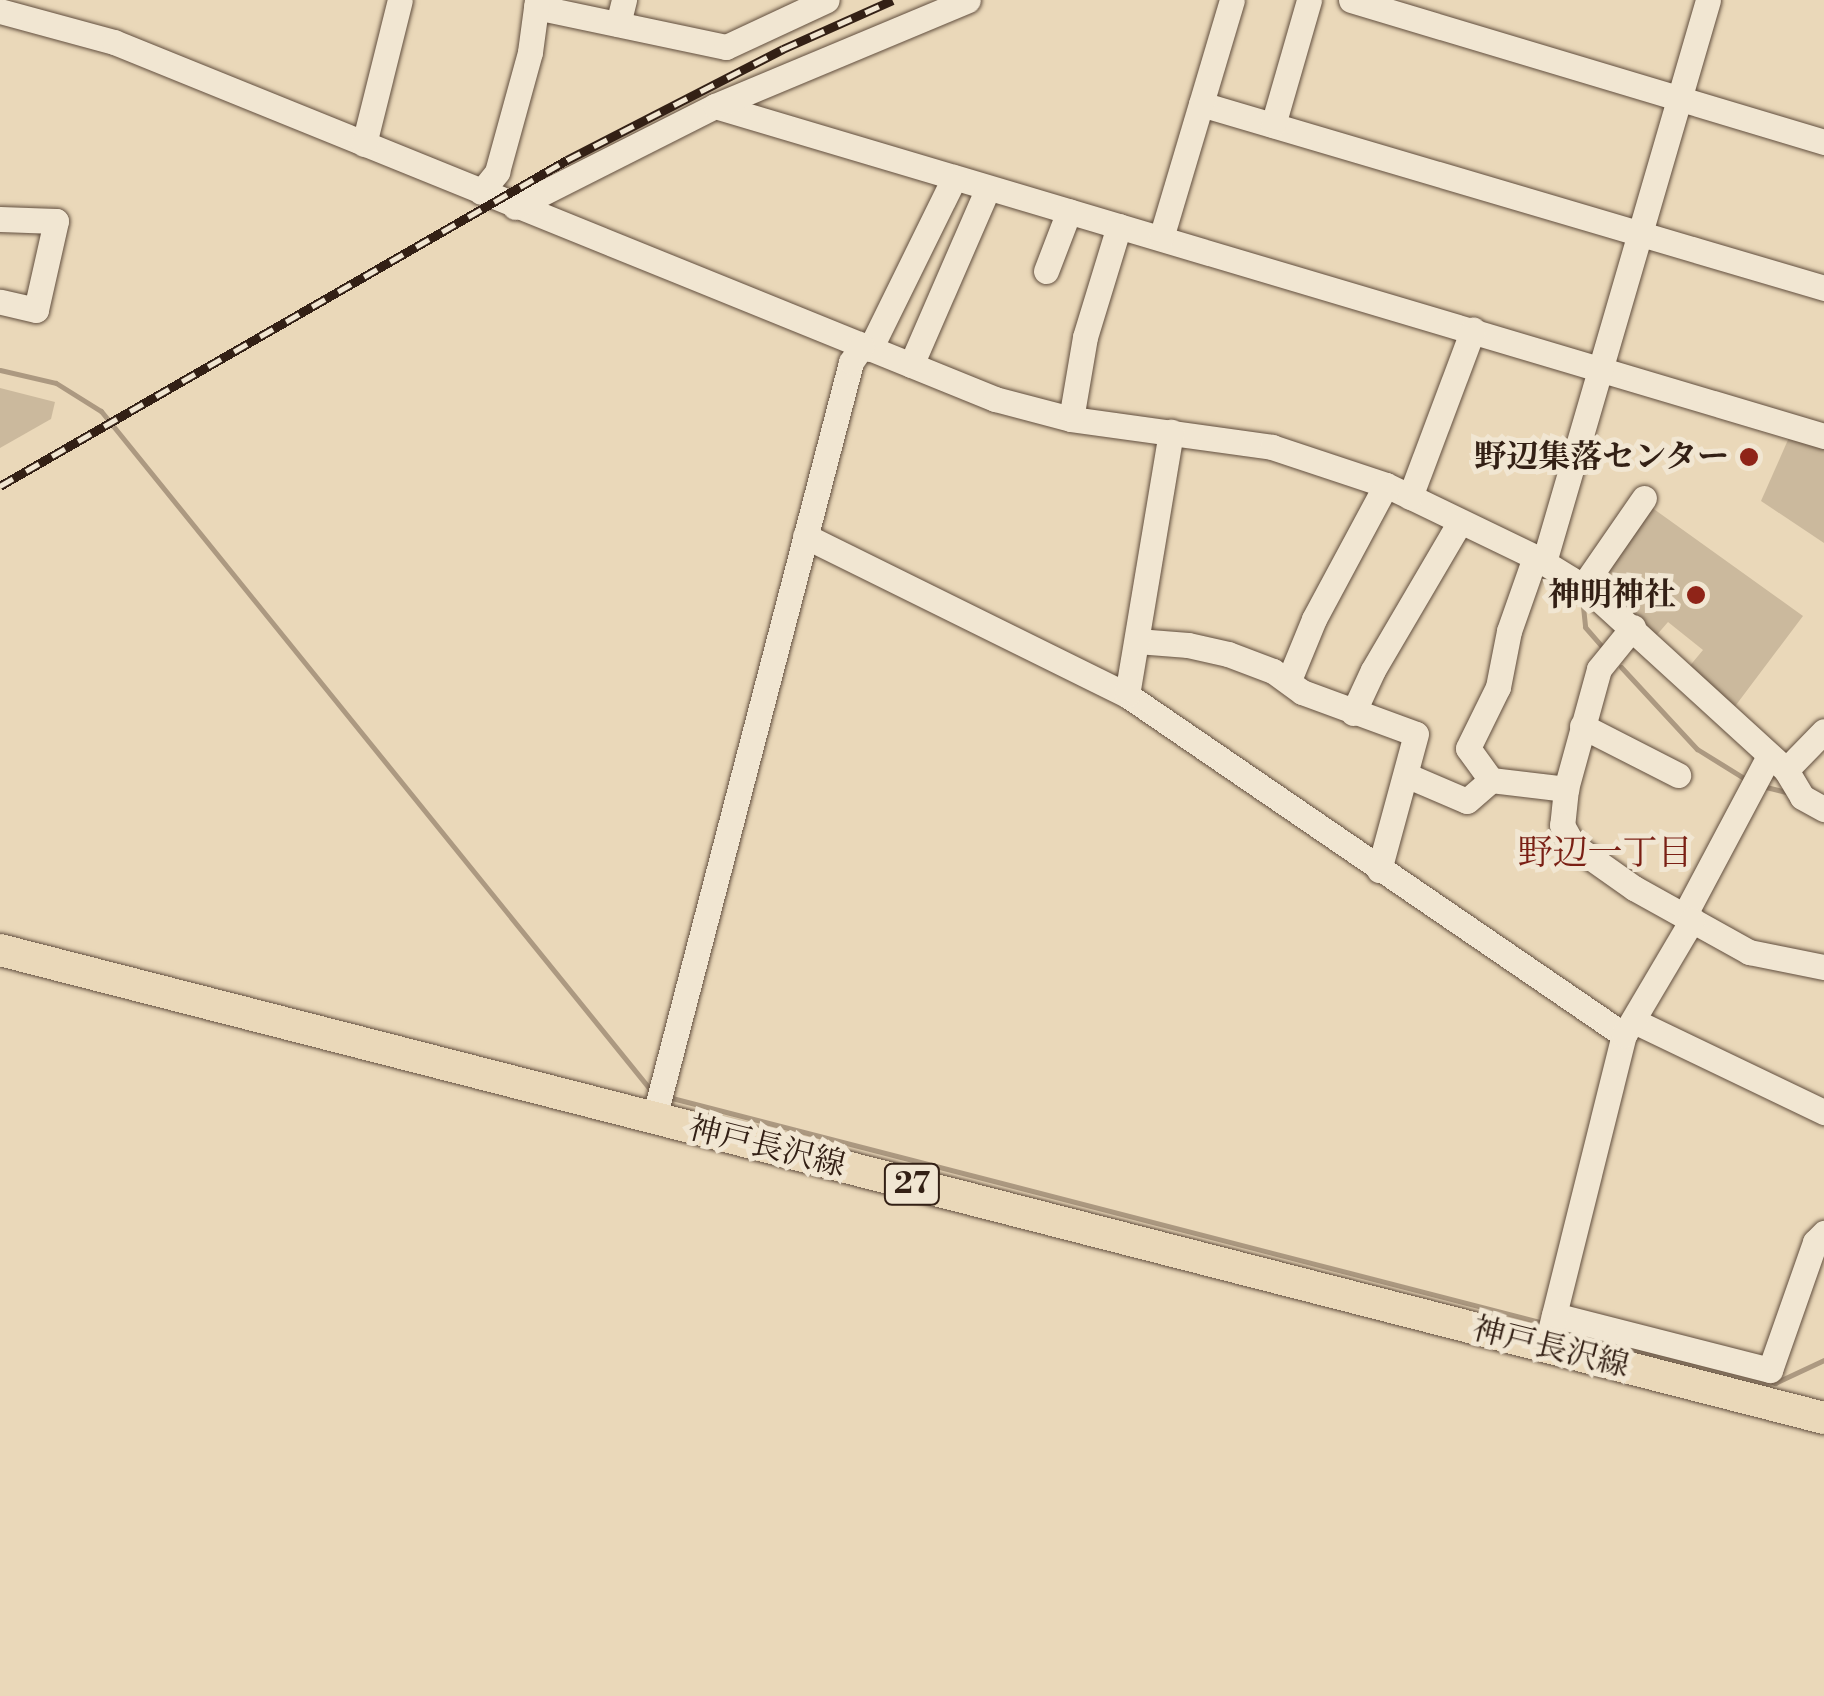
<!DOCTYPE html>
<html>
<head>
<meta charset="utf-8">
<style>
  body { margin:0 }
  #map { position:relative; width:1824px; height:1696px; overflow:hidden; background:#ead8b9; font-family:"Libre Bodoni","Noto Serif JP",serif }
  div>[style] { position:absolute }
  .green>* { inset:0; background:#cbb99d }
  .stream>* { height:5px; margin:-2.5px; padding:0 2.5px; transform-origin:2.5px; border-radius:2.5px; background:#ac9981 }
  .roads { filter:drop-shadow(0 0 2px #614e3e) drop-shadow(0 0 2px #614e3e) }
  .minor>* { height:25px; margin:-12.5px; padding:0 12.5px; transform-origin:12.5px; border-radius:12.5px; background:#f1e6d2 }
  .major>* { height:32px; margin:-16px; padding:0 16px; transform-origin:16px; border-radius:16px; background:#ead8b9 }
  .rail>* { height:9px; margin-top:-4.5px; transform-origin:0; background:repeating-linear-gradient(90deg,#f1e6d2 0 15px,#332015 0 30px); box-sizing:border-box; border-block:2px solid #332015 }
  .dots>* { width:28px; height:28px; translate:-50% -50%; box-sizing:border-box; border:5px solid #f1e6d2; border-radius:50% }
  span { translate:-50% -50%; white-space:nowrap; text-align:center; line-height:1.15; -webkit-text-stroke:10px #f1e6d2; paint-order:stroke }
  .shield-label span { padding:2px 8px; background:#f1e6d2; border:2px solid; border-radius:8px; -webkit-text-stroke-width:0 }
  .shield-label { font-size:30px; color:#332015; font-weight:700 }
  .poi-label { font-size:32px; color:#332015; font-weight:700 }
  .right { translate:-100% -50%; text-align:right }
  .street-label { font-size:32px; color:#332015 }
  .neighbourhood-label { font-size:35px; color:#7a1f14 }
</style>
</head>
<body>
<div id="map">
  <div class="green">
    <i style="clip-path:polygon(0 388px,55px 402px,51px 419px,0 448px)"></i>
    <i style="clip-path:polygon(1791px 433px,1824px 442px,1824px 543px,1761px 501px)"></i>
    <i style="clip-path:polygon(1651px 507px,1803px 616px,1730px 713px,1688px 668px,1703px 650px,1668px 622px,1655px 637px,1597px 588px)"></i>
  </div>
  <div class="stream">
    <i style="left:0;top:370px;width:57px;rotate:13.1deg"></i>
    <i style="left:56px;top:383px;width:53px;rotate:31.9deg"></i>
    <i style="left:101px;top:411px;width:877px;rotate:51.01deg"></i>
    <i style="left:1582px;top:597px;width:30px;rotate:84deg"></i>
    <i style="left:1585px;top:627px;width:29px;rotate:49deg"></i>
    <i style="left:1621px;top:667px;width:112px;rotate:47.2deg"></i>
    <i style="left:1697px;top:749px;width:59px;rotate:31.8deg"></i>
    <i style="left:1762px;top:786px;width:29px;rotate:14deg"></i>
    <i style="left:668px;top:1097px;width:905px;rotate:14.47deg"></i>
    <i style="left:1767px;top:1380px;width:9px;rotate:21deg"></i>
    <i style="left:1775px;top:1383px;width:54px;rotate:-25.1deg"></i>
  </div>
  <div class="roads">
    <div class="minor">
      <i style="left:1351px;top:0;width:494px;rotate:16.7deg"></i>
      <i style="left:536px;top:7px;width:194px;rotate:11.9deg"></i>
      <i style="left:726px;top:47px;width:111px;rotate:-25deg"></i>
      <i style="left:0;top:11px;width:118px;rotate:15.2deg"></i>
      <i style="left:114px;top:42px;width:951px;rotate:22.06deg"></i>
      <i style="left:995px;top:399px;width:79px;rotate:14.7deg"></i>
      <i style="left:1071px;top:419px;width:203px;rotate:7.9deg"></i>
      <i style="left:1272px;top:447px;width:120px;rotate:18.4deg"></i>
      <i style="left:1386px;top:485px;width:165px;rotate:25.8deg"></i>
      <i style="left:1535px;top:557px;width:63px;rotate:31.4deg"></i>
      <i style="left:1589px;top:590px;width:267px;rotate:42.4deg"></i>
      <i style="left:1786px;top:770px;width:31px;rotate:59deg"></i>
      <i style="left:1802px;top:797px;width:25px;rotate:29deg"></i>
      <i style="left:618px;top:24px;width:25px;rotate:-76deg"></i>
      <i style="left:1201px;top:104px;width:650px;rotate:16.45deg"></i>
      <i style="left:715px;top:106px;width:1157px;rotate:16.57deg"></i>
      <i style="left:1273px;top:125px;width:130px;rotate:-73.9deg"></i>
      <i style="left:364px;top:144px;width:148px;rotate:-76deg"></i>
      <i style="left:481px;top:192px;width:26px;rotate:-51deg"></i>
      <i style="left:497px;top:172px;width:124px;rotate:-74.6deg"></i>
      <i style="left:530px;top:52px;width:52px;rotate:-82.3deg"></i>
      <i style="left:515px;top:207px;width:224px;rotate:-26.8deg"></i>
      <i style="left:715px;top:106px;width:274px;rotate:-22.7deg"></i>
      <i style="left:0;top:219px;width:56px;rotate:2deg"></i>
      <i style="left:56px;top:221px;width:91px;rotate:102.7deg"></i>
      <i style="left:36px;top:310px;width:37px;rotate:-167deg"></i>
      <i style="left:1161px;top:238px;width:248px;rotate:-73.4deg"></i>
      <i style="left:1046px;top:271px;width:64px;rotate:-69deg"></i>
      <i style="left:870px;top:349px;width:191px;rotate:-63.8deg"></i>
      <i style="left:911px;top:365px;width:193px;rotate:-66.5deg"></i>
      <i style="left:1071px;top:419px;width:83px;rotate:-80.3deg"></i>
      <i style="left:1085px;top:337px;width:116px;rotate:-73deg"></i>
      <i style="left:1410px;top:497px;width:179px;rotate:-69.4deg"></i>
      <i style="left:805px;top:536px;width:359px;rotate:26.3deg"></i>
      <i style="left:1127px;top:695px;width:602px;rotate:34.38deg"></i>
      <i style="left:1544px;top:562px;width:585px;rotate:-73.73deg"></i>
      <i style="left:1583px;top:586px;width:107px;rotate:-55.3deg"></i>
      <i style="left:1633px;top:627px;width:54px;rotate:129deg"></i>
      <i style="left:1599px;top:669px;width:124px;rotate:105.4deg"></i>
      <i style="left:1566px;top:789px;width:36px;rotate:96deg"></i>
      <i style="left:1562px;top:825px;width:23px;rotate:61deg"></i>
      <i style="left:1573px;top:845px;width:75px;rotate:35.2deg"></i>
      <i style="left:1634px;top:888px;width:132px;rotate:29.1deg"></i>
      <i style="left:1749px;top:952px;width:76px;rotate:11.3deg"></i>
      <i style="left:1137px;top:641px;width:51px;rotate:4.5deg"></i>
      <i style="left:1188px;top:645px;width:41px;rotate:12.7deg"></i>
      <i style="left:1228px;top:654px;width:48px;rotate:20.7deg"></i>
      <i style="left:1273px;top:671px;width:36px;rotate:36deg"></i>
      <i style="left:1302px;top:692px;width:121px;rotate:20.2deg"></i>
      <i style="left:1416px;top:734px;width:141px;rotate:105.2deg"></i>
      <i style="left:1289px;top:680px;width:66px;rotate:-67.7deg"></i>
      <i style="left:1314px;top:619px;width:152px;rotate:-61.8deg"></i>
      <i style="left:1127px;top:695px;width:267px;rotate:-80.5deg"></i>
      <i style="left:1353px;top:713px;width:47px;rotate:-65.1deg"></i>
      <i style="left:1373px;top:670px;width:172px;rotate:-59.6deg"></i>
      <i style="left:1582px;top:726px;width:108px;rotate:27deg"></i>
      <i style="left:1786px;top:770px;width:54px;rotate:-45.7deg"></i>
      <i style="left:1406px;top:775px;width:66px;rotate:23.1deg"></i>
      <i style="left:1467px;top:801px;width:32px;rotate:-41deg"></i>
      <i style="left:1491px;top:780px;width:76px;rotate:6.8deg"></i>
      <i style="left:1491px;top:780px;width:39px;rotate:-126deg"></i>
      <i style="left:1468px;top:748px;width:68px;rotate:-63.8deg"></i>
      <i style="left:1498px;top:687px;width:57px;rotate:-78.9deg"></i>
      <i style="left:1509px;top:631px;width:78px;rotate:-70.6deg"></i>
      <i style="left:1684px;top:916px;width:181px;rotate:-62deg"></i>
      <i style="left:1634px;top:1021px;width:211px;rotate:25.6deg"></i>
      <i style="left:654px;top:1118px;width:781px;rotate:-75.39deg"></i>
      <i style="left:851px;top:362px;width:19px;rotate:-55deg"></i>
      <i style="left:1554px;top:1315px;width:223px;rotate:14.3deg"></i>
      <i style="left:1770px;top:1370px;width:136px;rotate:-70.6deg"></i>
      <i style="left:1815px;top:1242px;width:13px;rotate:-45deg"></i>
      <i style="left:1546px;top:1347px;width:322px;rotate:-76deg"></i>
      <i style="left:1624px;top:1035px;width:134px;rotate:-59.4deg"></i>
    </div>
    <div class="major">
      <i style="left:0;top:950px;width:1883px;rotate:14.39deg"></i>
    </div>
  </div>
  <div class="rail">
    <i style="left:0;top:486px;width:654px;rotate:-29.9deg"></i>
    <i style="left:567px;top:160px;width:243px;rotate:-27.2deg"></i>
    <i style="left:783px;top:49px;width:120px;rotate:-24deg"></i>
  </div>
  <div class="dots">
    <i style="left:1749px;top:457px;background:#8f2418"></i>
    <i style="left:1696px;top:595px;background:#8f2418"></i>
  </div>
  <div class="shield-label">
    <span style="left:912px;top:1184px">27</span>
  </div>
  <div class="poi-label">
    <span class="right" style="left:1729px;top:457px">野辺集落センター</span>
    <span class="right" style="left:1676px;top:595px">神明神社</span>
  </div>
  <div class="street-label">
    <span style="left:767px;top:1147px;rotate:14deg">神戸長沢線</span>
    <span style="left:1551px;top:1348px;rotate:14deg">神戸長沢線</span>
  </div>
  <div class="neighbourhood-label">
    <span style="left:1605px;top:854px">野辺一丁目</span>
  </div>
</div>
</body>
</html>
